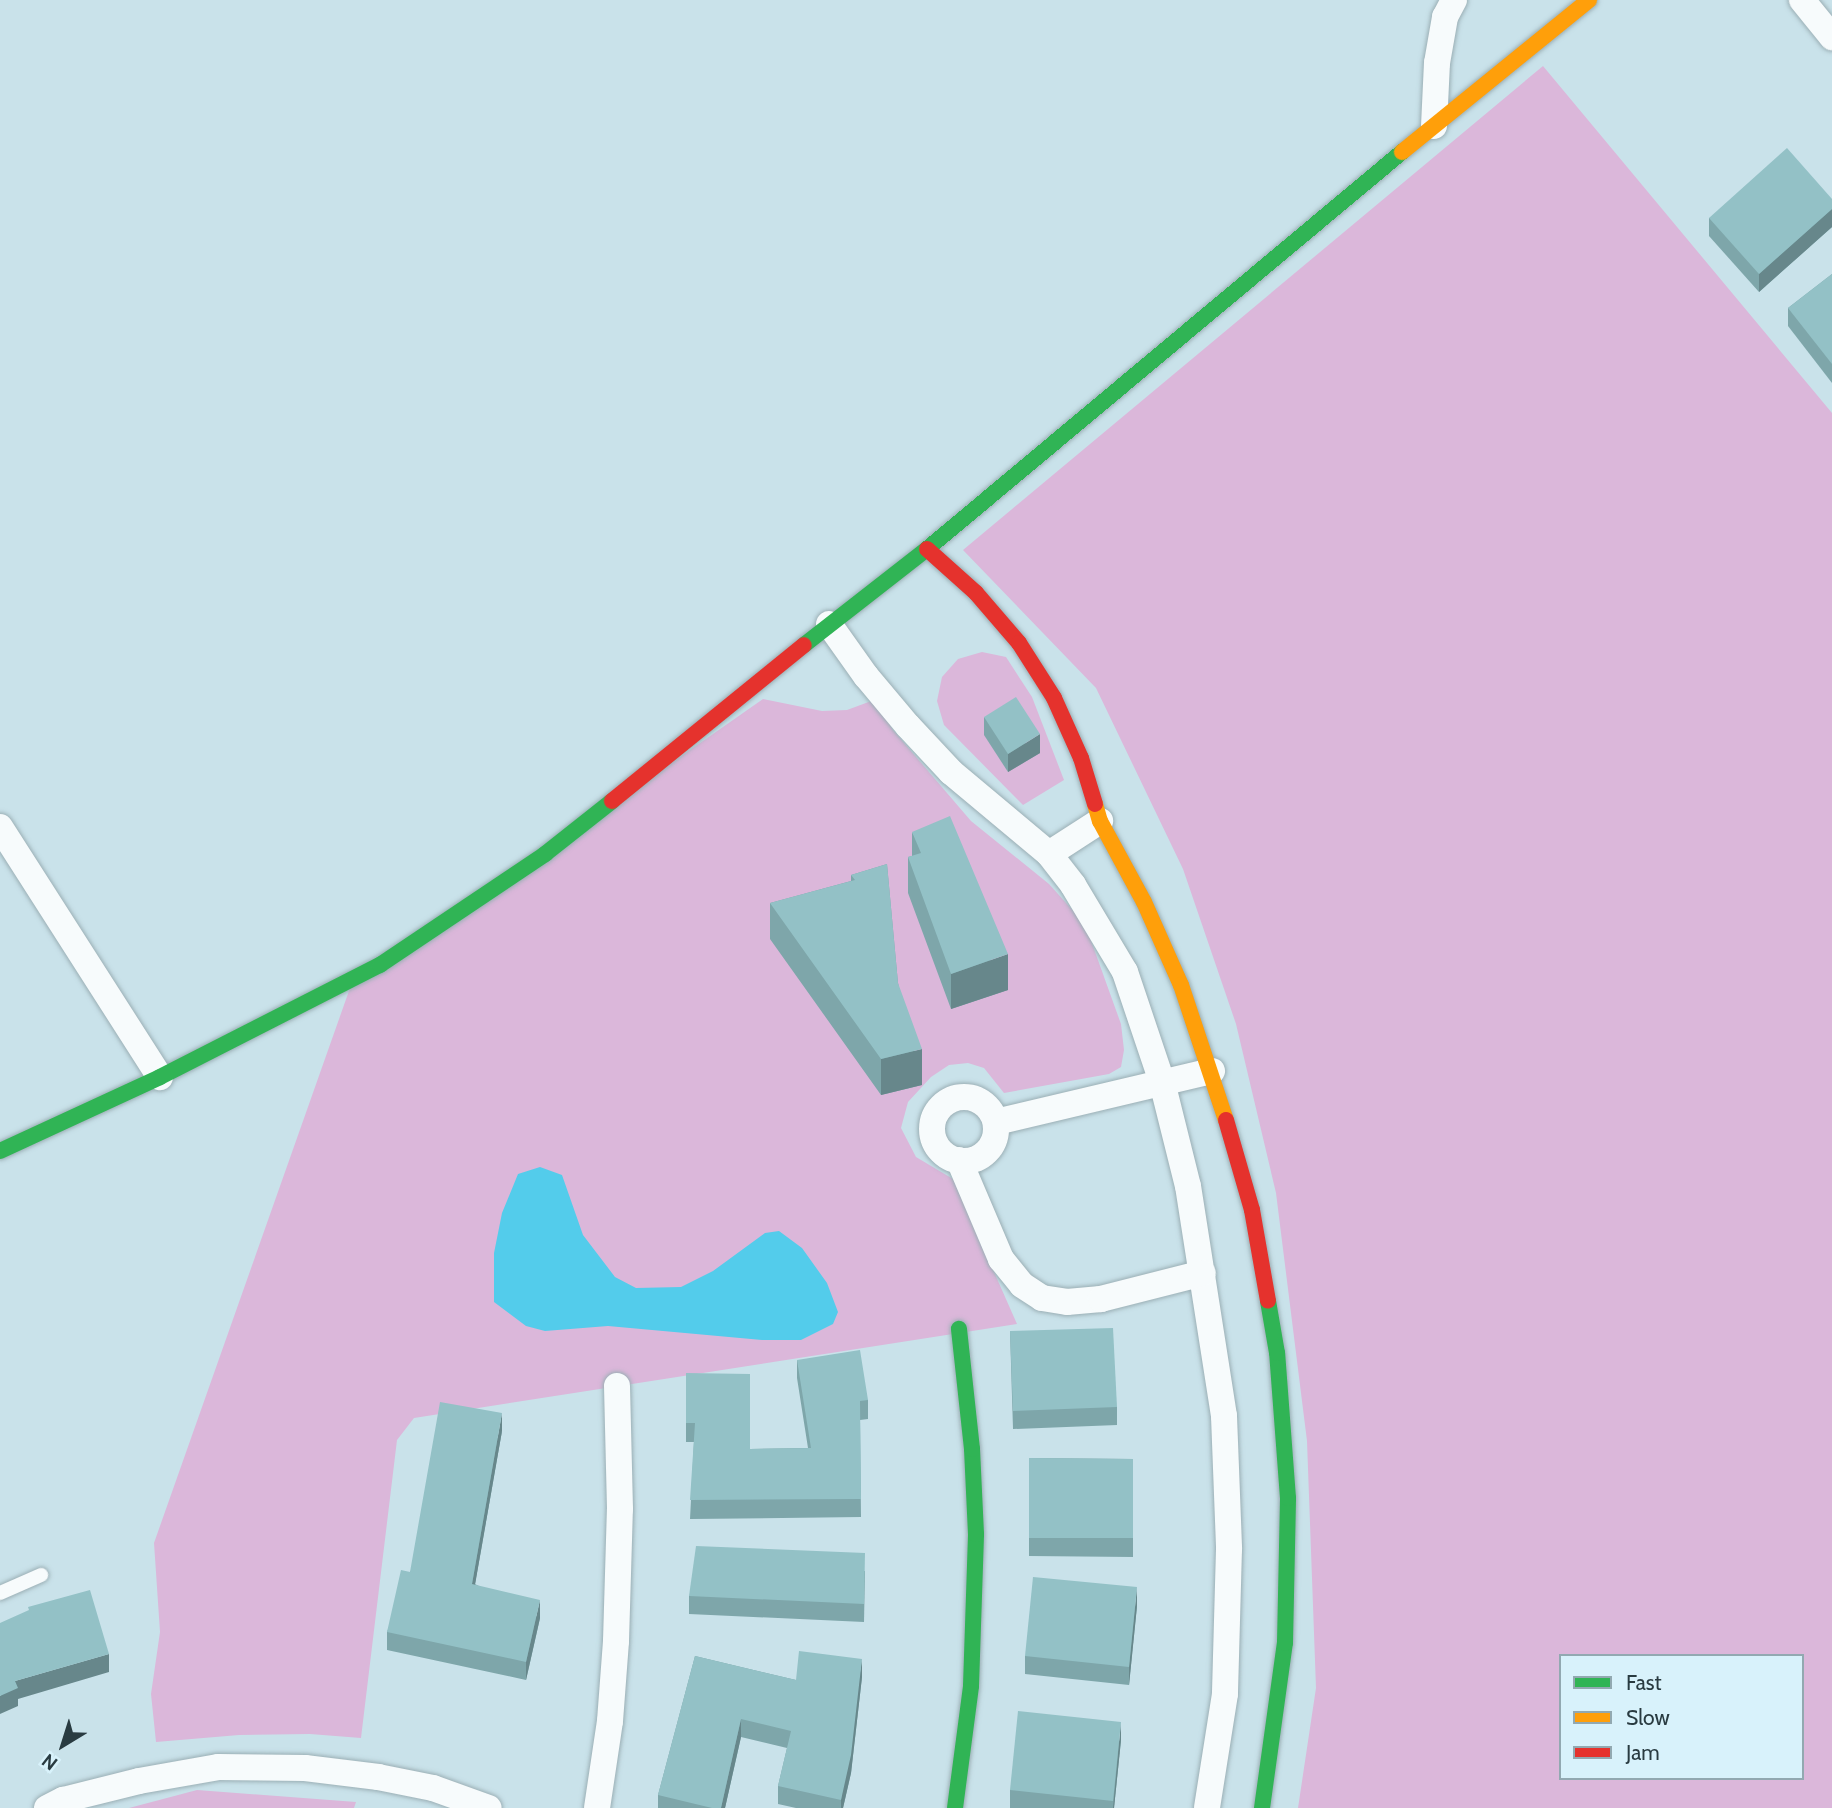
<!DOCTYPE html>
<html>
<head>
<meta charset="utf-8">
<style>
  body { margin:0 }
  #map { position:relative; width:1832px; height:1808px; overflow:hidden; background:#c9e2ea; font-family:Cabin,sans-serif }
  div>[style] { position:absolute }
  .green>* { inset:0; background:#dbb7da }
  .water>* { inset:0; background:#53cceb }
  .roads { filter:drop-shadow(0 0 2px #9bafb5) drop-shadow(0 0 2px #9bafb5) }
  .lane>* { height:14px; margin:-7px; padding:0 7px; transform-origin:7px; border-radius:7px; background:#f7fbfc }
  .street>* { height:26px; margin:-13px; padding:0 13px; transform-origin:13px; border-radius:13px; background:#f7fbfc }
  .street>.ring { margin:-13px; padding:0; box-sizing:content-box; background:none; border:26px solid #f7fbfc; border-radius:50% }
  .fast>* { height:16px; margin:-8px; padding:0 8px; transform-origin:8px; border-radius:8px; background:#30b455 }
  .slow>* { height:16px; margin:-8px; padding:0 8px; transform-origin:8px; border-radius:8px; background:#ff9f0a }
  .jam>* { height:16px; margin:-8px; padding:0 8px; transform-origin:8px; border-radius:8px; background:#e5322d }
  .wall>* { inset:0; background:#7ea6aa }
  .shaded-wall>* { inset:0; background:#67878b }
  .building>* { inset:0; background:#93c1c6 }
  span { translate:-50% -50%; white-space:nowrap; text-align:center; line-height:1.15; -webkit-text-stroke:5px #d8f2fb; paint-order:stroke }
  .legend { position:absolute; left:1559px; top:1654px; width:245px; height:126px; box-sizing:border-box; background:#d8f2fb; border:2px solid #92a9b1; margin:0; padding:9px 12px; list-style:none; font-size:21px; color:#293b41 }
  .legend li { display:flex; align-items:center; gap:14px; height:35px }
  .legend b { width:35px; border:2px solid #92a9b1 }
  .north { position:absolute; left:28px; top:1710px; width:70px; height:70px; -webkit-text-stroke:5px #d8f2fb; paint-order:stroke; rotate:218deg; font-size:19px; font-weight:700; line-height:28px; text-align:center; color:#293b41 }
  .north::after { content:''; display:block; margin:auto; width:24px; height:32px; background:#293b41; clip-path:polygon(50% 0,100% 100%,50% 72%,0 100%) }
</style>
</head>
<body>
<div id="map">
  <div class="green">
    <i style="clip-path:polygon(evenodd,1543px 66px,1832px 413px,1832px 1808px,1298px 1808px,1316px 1688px,1307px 1441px,1276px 1193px,1236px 1024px,1183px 869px,1096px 688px,963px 550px,1543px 66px,1561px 1656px,1802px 1656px,1802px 1778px,1561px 1778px,1561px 1656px)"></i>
    <i style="clip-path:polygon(982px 652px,1006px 657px,1032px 697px,1064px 780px,1023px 805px,944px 725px,937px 701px,942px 677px,958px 659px)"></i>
    <i style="clip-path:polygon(763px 699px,822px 711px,847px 710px,874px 700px,893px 730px,971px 821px,1049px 884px,1085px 924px,1121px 1024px,1124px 1050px,1121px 1067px,1109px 1074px,1004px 1093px,984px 1068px,968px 1063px,949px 1065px,931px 1077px,908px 1102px,901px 1128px,916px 1157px,953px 1179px,1017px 1324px,414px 1418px,397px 1440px,361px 1738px,310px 1734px,239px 1735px,156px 1742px,151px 1694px,160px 1632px,154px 1543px,350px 988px)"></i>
    <i style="clip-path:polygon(197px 1790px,356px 1802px,354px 1808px,129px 1808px)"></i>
  </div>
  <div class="water">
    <i style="clip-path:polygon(540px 1167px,562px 1175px,583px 1235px,615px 1277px,636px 1288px,681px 1287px,713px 1271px,765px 1233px,779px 1231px,802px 1248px,827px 1283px,838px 1312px,833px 1324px,801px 1340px,762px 1340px,608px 1326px,545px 1331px,526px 1326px,494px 1302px,494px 1253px,502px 1213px,518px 1174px)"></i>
  </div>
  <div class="roads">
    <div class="lane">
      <i style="left:0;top:1593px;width:45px;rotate:-23.7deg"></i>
    </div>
    <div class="street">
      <i style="left:1802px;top:0;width:48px;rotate:51deg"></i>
      <i style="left:1434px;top:126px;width:63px;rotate:-87.3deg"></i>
      <i style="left:1437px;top:63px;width:47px;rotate:-80.1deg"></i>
      <i style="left:1445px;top:17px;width:19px;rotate:-62deg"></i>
      <i style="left:829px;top:624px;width:64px;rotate:54.6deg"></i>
      <i style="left:866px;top:676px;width:65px;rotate:50deg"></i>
      <i style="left:908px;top:726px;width:63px;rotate:46.9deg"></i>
      <i style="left:951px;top:772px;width:128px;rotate:39.9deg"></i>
      <i style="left:1049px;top:854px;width:39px;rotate:52deg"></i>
      <i style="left:1073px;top:885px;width:101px;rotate:59.1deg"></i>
      <i style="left:1125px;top:972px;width:116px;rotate:71.4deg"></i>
      <i style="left:1162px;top:1082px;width:107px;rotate:76deg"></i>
      <i style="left:1188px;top:1186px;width:233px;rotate:81.1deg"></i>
      <i style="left:1224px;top:1416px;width:133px;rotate:87.8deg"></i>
      <i style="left:1229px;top:1549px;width:145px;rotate:91.6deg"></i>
      <i style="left:1225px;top:1694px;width:115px;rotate:99deg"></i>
      <i style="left:0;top:827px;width:297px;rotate:57.4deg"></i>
      <i style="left:1049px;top:854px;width:61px;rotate:-32.9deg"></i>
      <i class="ring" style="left:932px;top:1097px;width:38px;height:38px"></i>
      <i style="left:996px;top:1122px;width:222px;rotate:-13.3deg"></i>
      <i style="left:959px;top:1160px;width:108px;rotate:67deg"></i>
      <i style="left:1001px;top:1259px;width:33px;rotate:51deg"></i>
      <i style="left:1022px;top:1285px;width:24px;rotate:33deg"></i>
      <i style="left:1042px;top:1298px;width:25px;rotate:9deg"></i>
      <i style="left:1067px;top:1302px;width:34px;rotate:-5deg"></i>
      <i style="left:1101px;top:1299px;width:105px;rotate:-14.3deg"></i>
      <i style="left:47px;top:1808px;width:18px;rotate:-27deg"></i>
      <i style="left:63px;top:1800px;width:78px;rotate:-14deg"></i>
      <i style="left:139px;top:1781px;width:80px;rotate:-10deg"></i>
      <i style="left:218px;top:1767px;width:87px;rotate:0.7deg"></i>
      <i style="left:305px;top:1768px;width:74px;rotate:7deg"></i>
      <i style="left:378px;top:1777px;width:56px;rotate:11.3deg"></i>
      <i style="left:433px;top:1788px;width:59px;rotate:19.7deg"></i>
      <i style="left:597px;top:1808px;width:88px;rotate:-81.5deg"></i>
      <i style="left:610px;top:1721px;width:80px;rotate:-85.7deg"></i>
      <i style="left:616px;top:1641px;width:132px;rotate:-88.3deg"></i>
      <i style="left:620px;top:1509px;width:123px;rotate:-91.4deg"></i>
    </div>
    <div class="fast">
      <i style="left:804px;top:645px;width:156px;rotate:-38deg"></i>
      <i style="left:927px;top:549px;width:619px;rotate:-39.89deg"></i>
      <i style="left:0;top:1151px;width:176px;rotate:-24.8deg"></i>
      <i style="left:160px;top:1077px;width:247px;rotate:-27deg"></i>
      <i style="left:380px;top:965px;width:199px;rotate:-33.9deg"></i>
      <i style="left:545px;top:854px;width:85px;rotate:-38.3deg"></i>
      <i style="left:955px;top:1808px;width:123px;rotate:-82.5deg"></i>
      <i style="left:971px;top:1686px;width:152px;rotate:-88.1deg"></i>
      <i style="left:976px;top:1534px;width:85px;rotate:-92.7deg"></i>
      <i style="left:972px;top:1449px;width:121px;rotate:-96.2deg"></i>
      <i style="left:1262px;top:1808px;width:167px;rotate:-82.1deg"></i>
      <i style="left:1285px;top:1643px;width:145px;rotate:-88.8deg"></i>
      <i style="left:1288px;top:1498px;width:145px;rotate:-94.3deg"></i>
      <i style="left:1277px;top:1353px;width:53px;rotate:-99.8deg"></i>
    </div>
    <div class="slow">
      <i style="left:1402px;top:152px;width:241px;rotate:-39.1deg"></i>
      <i style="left:1095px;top:804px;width:18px;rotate:74deg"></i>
      <i style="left:1100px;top:821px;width:92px;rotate:61.5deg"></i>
      <i style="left:1144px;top:902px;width:91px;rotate:66deg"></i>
      <i style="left:1181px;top:985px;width:142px;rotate:71.6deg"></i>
    </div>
    <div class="jam">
      <i style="left:927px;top:549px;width:66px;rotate:41.9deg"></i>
      <i style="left:976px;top:593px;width:66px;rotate:49.3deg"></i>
      <i style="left:1019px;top:643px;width:65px;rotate:57.5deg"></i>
      <i style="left:1054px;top:698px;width:66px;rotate:65.8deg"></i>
      <i style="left:1081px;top:758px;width:48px;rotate:73.1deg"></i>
      <i style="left:612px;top:801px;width:247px;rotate:-39.1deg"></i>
      <i style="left:1226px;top:1120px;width:94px;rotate:73.9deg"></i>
      <i style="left:1252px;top:1210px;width:92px;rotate:80deg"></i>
    </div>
  </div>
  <div class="wall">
    <i style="clip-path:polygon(1832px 199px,1832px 227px,1759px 292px,1709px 236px,1709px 218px)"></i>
    <i style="clip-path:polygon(1832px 274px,1832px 383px,1788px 326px,1788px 308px)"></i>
    <i style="clip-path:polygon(984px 717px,1040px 753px,1008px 772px,984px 735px)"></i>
    <i style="clip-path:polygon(912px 832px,1008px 990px,951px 1009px,908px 893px,908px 857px,912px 856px)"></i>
    <i style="clip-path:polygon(887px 864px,898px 983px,922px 1085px,881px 1095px,770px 939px,770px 903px,851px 881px,851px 875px)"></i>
    <i style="clip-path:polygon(1010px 1331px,1117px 1407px,1117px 1425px,1013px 1429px)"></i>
    <i style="clip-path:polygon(797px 1360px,868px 1400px,868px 1419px,860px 1420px,861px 1517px,690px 1519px,694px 1442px,686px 1442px,686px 1373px,750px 1449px,808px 1448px,797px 1378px)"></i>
    <i style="clip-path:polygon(502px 1431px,475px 1584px,540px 1618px,526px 1680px,387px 1650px,387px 1632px,410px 1572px)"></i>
    <i style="clip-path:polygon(1029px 1458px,1133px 1459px,1133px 1557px,1029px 1556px)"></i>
    <i style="clip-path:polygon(865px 1571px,864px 1622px,689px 1614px,689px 1596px)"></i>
    <i style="clip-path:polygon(1137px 1606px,1129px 1685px,1025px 1674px,1025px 1656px)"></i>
    <i style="clip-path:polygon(695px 1656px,796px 1680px,862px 1677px,851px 1773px,843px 1808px,796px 1808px,778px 1804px,778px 1786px,787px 1748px,741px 1737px,725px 1808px,658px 1808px,658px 1795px)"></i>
    <i style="clip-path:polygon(1121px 1740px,1114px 1808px,1010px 1808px,1010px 1790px)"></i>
  </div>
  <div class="shaded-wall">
    <i style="clip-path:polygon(1832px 209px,1832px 227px,1759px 292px,1759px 274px)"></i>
    <i style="clip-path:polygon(1040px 734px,1040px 753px,1008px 772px,1008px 754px)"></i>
    <i style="clip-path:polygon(1008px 954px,1008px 990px,951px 1009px,951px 974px)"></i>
    <i style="clip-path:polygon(922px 1049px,922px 1085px,881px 1095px,881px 1059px)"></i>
    <i style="clip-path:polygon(502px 1413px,502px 1431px,472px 1602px,472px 1584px)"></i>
    <i style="clip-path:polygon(1137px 1587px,1137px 1606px,1129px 1685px,1129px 1667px)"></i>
    <i style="clip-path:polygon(540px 1600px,540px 1618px,526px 1680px,526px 1662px)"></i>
    <i style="clip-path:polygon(109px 1654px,109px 1672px,18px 1699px,18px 1706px,0 1714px,0 1696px,15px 1681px)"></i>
    <i style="clip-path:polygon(862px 1659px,862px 1677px,851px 1773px,843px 1808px,841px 1808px,841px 1800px)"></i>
    <i style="clip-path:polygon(741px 1719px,741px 1737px,725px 1808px,721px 1808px)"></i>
    <i style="clip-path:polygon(1121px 1722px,1121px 1740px,1114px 1808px,1113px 1808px)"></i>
  </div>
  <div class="building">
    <i style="clip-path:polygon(1787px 148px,1832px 199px,1832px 209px,1759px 274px,1709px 218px)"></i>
    <i style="clip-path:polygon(1832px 274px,1832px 364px,1788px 308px)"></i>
    <i style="clip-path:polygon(1016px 697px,1040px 734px,1008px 754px,984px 717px)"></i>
    <i style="clip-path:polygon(950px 816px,1008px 954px,951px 974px,908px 857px,921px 853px,912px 832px)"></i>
    <i style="clip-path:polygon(887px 864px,898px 983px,922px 1049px,881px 1059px,770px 903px,855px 880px,851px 875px)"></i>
    <i style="clip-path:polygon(1113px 1328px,1117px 1407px,1013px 1411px,1010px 1331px)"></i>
    <i style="clip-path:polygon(860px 1350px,868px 1400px,860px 1401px,861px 1499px,690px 1500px,695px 1423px,686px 1423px,686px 1373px,750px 1374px,750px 1449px,811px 1448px,797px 1360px)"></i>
    <i style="clip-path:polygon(440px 1402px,502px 1413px,472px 1584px,540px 1600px,526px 1662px,387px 1632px,401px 1570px,410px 1572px)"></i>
    <i style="clip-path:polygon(1029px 1458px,1133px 1459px,1133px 1538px,1029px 1538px)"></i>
    <i style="clip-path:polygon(696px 1546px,865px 1553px,864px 1604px,689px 1596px)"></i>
    <i style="clip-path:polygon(1033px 1577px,1137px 1587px,1129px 1667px,1025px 1656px)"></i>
    <i style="clip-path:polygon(90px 1590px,109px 1654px,15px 1681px,18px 1688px,0 1696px,0 1623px,29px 1610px,28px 1607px)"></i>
    <i style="clip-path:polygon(799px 1651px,862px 1659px,851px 1755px,841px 1800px,778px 1786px,791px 1731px,741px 1719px,721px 1808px,712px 1808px,658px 1795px,695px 1656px,796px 1680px)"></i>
    <i style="clip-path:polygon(1018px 1711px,1121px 1722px,1113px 1801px,1010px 1790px)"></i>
  </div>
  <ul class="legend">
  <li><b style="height:9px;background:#30b455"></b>Fast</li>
  <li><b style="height:9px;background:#ff9f0a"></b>Slow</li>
  <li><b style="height:9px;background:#e5322d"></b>Jam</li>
  </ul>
  <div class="north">N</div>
</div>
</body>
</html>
